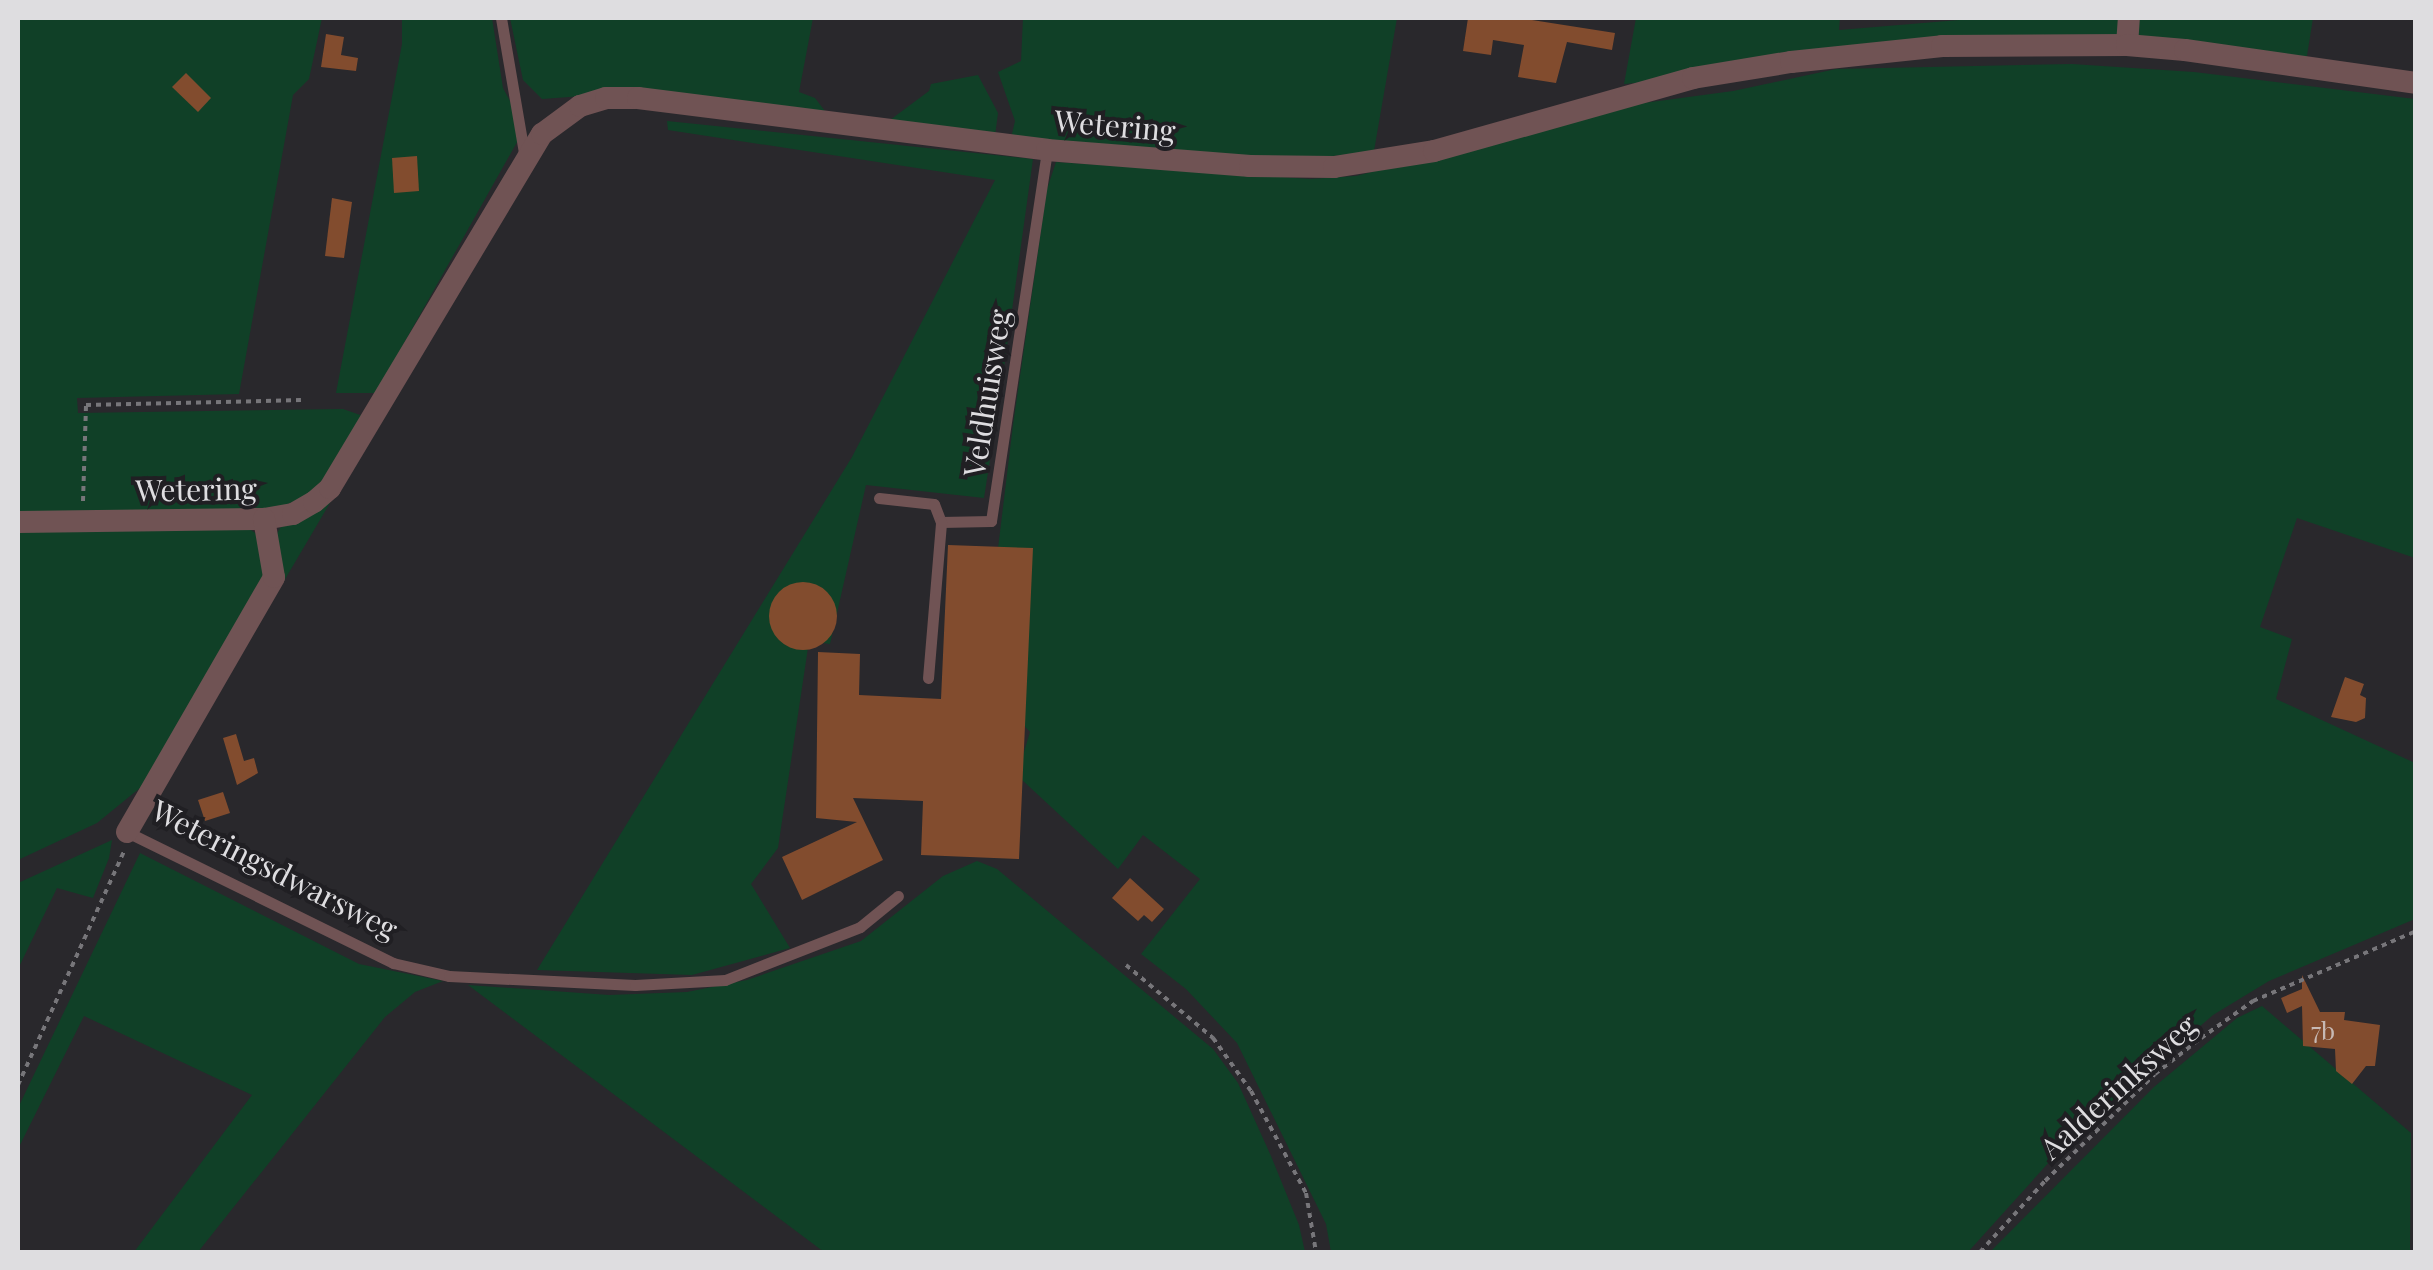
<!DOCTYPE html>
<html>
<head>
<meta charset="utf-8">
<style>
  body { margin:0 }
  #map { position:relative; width:2433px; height:1270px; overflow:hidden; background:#29282c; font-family:"Playfair Display",serif }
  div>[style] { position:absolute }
  .green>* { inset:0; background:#104027 }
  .building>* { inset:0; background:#824c2e }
  .round { border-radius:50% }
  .path>* { height:4px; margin-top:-2px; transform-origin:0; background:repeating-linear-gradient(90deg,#77767a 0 5px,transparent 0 10px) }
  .service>* { height:11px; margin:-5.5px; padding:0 5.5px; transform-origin:5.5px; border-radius:5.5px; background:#705354 }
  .minor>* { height:22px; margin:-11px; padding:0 11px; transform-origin:11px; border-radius:11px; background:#705354 }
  span { translate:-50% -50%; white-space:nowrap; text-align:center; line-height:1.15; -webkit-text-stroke:8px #201f23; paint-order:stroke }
  .number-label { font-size:25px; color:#c7b9b4 }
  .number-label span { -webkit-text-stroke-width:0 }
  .street-label { font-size:30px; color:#dedde0 }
  .frame { position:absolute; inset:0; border:20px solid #dedde0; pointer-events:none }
</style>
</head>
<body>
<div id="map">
  <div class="green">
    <i style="clip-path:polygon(18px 18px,322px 18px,309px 79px,293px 95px,239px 394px,77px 398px,78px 413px,343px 409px,363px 416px,321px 485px,307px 496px,271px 511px,18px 513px)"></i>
    <i style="clip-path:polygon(402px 18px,492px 18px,503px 88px,518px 116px,521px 135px,376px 393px,336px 393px,402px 44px)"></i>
    <i style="clip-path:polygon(510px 18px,813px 18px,799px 92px,815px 98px,825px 111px,610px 94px,542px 99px,523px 80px)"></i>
    <i style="clip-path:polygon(1023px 18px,1397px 18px,1374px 151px,1292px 161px,1011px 138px,1015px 121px,998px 72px,1021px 61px)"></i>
    <i style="clip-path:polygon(1636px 18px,1840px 18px,1839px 30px,1959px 20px,2121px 18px,2117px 37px,1624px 84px)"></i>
    <i style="clip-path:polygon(2138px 18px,2313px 18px,2306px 62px,2138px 43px)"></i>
    <i style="clip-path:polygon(2072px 64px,2194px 72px,2415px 99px,2415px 558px,2297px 518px,2260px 627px,2292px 639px,2276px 699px,2415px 763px,2415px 919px,2269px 981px,2213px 1015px,2070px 1139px,1968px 1252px,1331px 1252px,1326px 1224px,1237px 1043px,1186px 989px,1141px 954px,1200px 879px,1143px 835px,1118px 869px,1021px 779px,1020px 765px,1030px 732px,982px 680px,1013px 425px,1047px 189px,1056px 162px,1310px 179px,1356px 176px,1629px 105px,1733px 91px,1836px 69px)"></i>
    <i style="clip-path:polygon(978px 75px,998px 113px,995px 136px,890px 120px,929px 91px,931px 84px)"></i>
    <i style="clip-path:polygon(667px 121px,1033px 159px,1002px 382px,984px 498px,866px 485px,830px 644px,809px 641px,778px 848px,751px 884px,790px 948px,692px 975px,537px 970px,852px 457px,995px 180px,668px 130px)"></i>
    <i style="clip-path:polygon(337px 491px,284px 581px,276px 535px,282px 525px)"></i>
    <i style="clip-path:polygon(248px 528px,261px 537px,267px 576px,146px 783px,97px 823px,18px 860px,18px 530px)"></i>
    <i style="clip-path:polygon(112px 840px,109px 858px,93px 898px,57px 888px,18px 969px,18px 883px)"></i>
    <i style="clip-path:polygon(140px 853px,359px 964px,443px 981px,415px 992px,385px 1017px,198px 1252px,134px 1252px,252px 1095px,84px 1016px,18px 1149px,18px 1108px)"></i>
    <i style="clip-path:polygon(977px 861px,997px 869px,1213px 1049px,1238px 1083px,1271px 1156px,1299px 1225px,1305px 1252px,824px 1252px,468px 985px,609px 995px,687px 992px,747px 980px,861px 941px,943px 876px)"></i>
    <i style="clip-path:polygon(2262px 1006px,2411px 1133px,2410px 1252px,1990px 1252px,2154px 1087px,2237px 1018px)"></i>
  </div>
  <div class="building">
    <i style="clip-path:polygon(1468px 18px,1520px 18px,1615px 33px,1612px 50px,1567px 42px,1556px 83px,1518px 77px,1524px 45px,1493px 40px,1491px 55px,1463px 51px)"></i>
    <i style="clip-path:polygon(326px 34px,344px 37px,341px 55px,358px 58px,356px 71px,321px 67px)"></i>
    <i style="clip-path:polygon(186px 73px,211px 98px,198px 112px,172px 87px)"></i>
    <i style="clip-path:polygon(417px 156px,419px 191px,394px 193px,392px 158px)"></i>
    <i style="clip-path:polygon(332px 198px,352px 202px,344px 258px,325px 256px)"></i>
    <i style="clip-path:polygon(948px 545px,1033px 548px,1019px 859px,921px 855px,923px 801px,853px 798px,883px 860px,802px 900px,782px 857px,857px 822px,816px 818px,818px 652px,860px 654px,859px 695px,941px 699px)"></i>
    <i class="round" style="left:769px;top:582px;width:68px;height:68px"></i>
    <i style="clip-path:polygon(2345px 677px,2364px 684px,2360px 695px,2366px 698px,2365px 718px,2356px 722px,2331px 717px)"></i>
    <i style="clip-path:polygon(236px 734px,244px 761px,254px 758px,258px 773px,237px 785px,223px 738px)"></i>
    <i style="clip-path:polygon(223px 792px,230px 813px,205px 821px,198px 800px)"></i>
    <i style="clip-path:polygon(1130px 878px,1164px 909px,1152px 922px,1144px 915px,1138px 921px,1112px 898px)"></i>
    <i style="clip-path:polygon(2302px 975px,2320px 1012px,2345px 1012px,2344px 1020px,2380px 1025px,2375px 1066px,2366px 1066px,2352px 1084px,2336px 1071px,2335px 1049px,2303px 1046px,2302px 1006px,2287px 1013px,2281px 998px,2302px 989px)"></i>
  </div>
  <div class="path">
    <i style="left:83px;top:501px;width:96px;rotate:-88.2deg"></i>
    <i style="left:86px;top:405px;width:215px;rotate:-1.3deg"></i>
    <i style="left:1126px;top:965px;width:114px;rotate:40deg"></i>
    <i style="left:1213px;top:1038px;width:65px;rotate:54.4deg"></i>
    <i style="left:1251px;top:1091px;width:116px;rotate:61.7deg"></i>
    <i style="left:1306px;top:1193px;width:60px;rotate:80.4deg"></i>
    <i style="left:18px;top:1085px;width:257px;rotate:-65.6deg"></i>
    <i style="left:1980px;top:1252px;width:96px;rotate:-47.5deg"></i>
    <i style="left:2045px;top:1181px;width:153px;rotate:-44.2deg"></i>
    <i style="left:2155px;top:1074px;width:58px;rotate:-38deg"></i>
    <i style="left:2201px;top:1038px;width:64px;rotate:-35.4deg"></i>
    <i style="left:2253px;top:1001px;width:177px;rotate:-23.2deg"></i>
  </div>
  <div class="service">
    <i style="left:501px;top:18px;width:142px;rotate:80.3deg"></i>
    <i style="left:879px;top:498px;width:55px;rotate:6.2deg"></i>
    <i style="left:934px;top:504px;width:19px;rotate:69deg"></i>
    <i style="left:941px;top:522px;width:50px;rotate:-1.1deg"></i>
    <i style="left:991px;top:521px;width:375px;rotate:-81.4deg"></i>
    <i style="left:928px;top:678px;width:157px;rotate:-85.2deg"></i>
    <i style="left:127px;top:832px;width:297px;rotate:26.2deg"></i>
    <i style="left:393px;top:963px;width:57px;rotate:13.1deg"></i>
    <i style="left:449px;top:976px;width:186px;rotate:2.8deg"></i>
    <i style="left:635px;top:985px;width:90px;rotate:-3.2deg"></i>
    <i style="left:725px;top:980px;width:145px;rotate:-21.4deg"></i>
    <i style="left:860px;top:927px;width:49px;rotate:-39.2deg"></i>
  </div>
  <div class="minor">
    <i style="left:2127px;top:45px;width:27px;rotate:-86deg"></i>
    <i style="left:18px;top:522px;width:246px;rotate:-0.7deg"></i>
    <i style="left:264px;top:519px;width:29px;rotate:-10deg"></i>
    <i style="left:293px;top:514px;width:24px;rotate:-30deg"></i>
    <i style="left:314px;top:502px;width:21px;rotate:-41deg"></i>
    <i style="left:330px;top:488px;width:413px;rotate:-59.1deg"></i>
    <i style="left:542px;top:134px;width:47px;rotate:-36.4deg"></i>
    <i style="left:580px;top:106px;width:27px;rotate:-17deg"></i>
    <i style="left:606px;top:98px;width:32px"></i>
    <i style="left:638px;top:98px;width:412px;rotate:7.2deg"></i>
    <i style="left:1047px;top:150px;width:204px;rotate:4.5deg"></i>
    <i style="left:1250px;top:166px;width:84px;rotate:0.7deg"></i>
    <i style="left:1334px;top:167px;width:101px;rotate:-9.1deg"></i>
    <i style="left:1434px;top:151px;width:269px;rotate:-15.7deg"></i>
    <i style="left:1693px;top:78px;width:99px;rotate:-9.3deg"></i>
    <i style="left:1791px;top:62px;width:152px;rotate:-6deg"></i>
    <i style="left:1942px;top:46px;width:185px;rotate:-0.3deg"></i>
    <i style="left:2127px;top:45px;width:58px;rotate:4.9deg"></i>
    <i style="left:2185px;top:50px;width:233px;rotate:8.1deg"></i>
    <i style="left:127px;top:832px;width:294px;rotate:-60deg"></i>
    <i style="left:274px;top:577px;width:59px;rotate:-99.8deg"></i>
  </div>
  <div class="number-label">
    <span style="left:2323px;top:1030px">7b</span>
  </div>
  <div class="street-label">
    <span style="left:1115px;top:125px;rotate:5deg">Wetering</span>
    <span style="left:986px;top:393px;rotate:-81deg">Veldhuisweg</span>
    <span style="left:196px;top:489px;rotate:-1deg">Wetering</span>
    <span style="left:275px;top:869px;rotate:27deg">Weteringsdwarsweg</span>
    <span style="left:2118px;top:1086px;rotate:-42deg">Aalderinksweg</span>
  </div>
  <div class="frame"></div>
</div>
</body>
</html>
